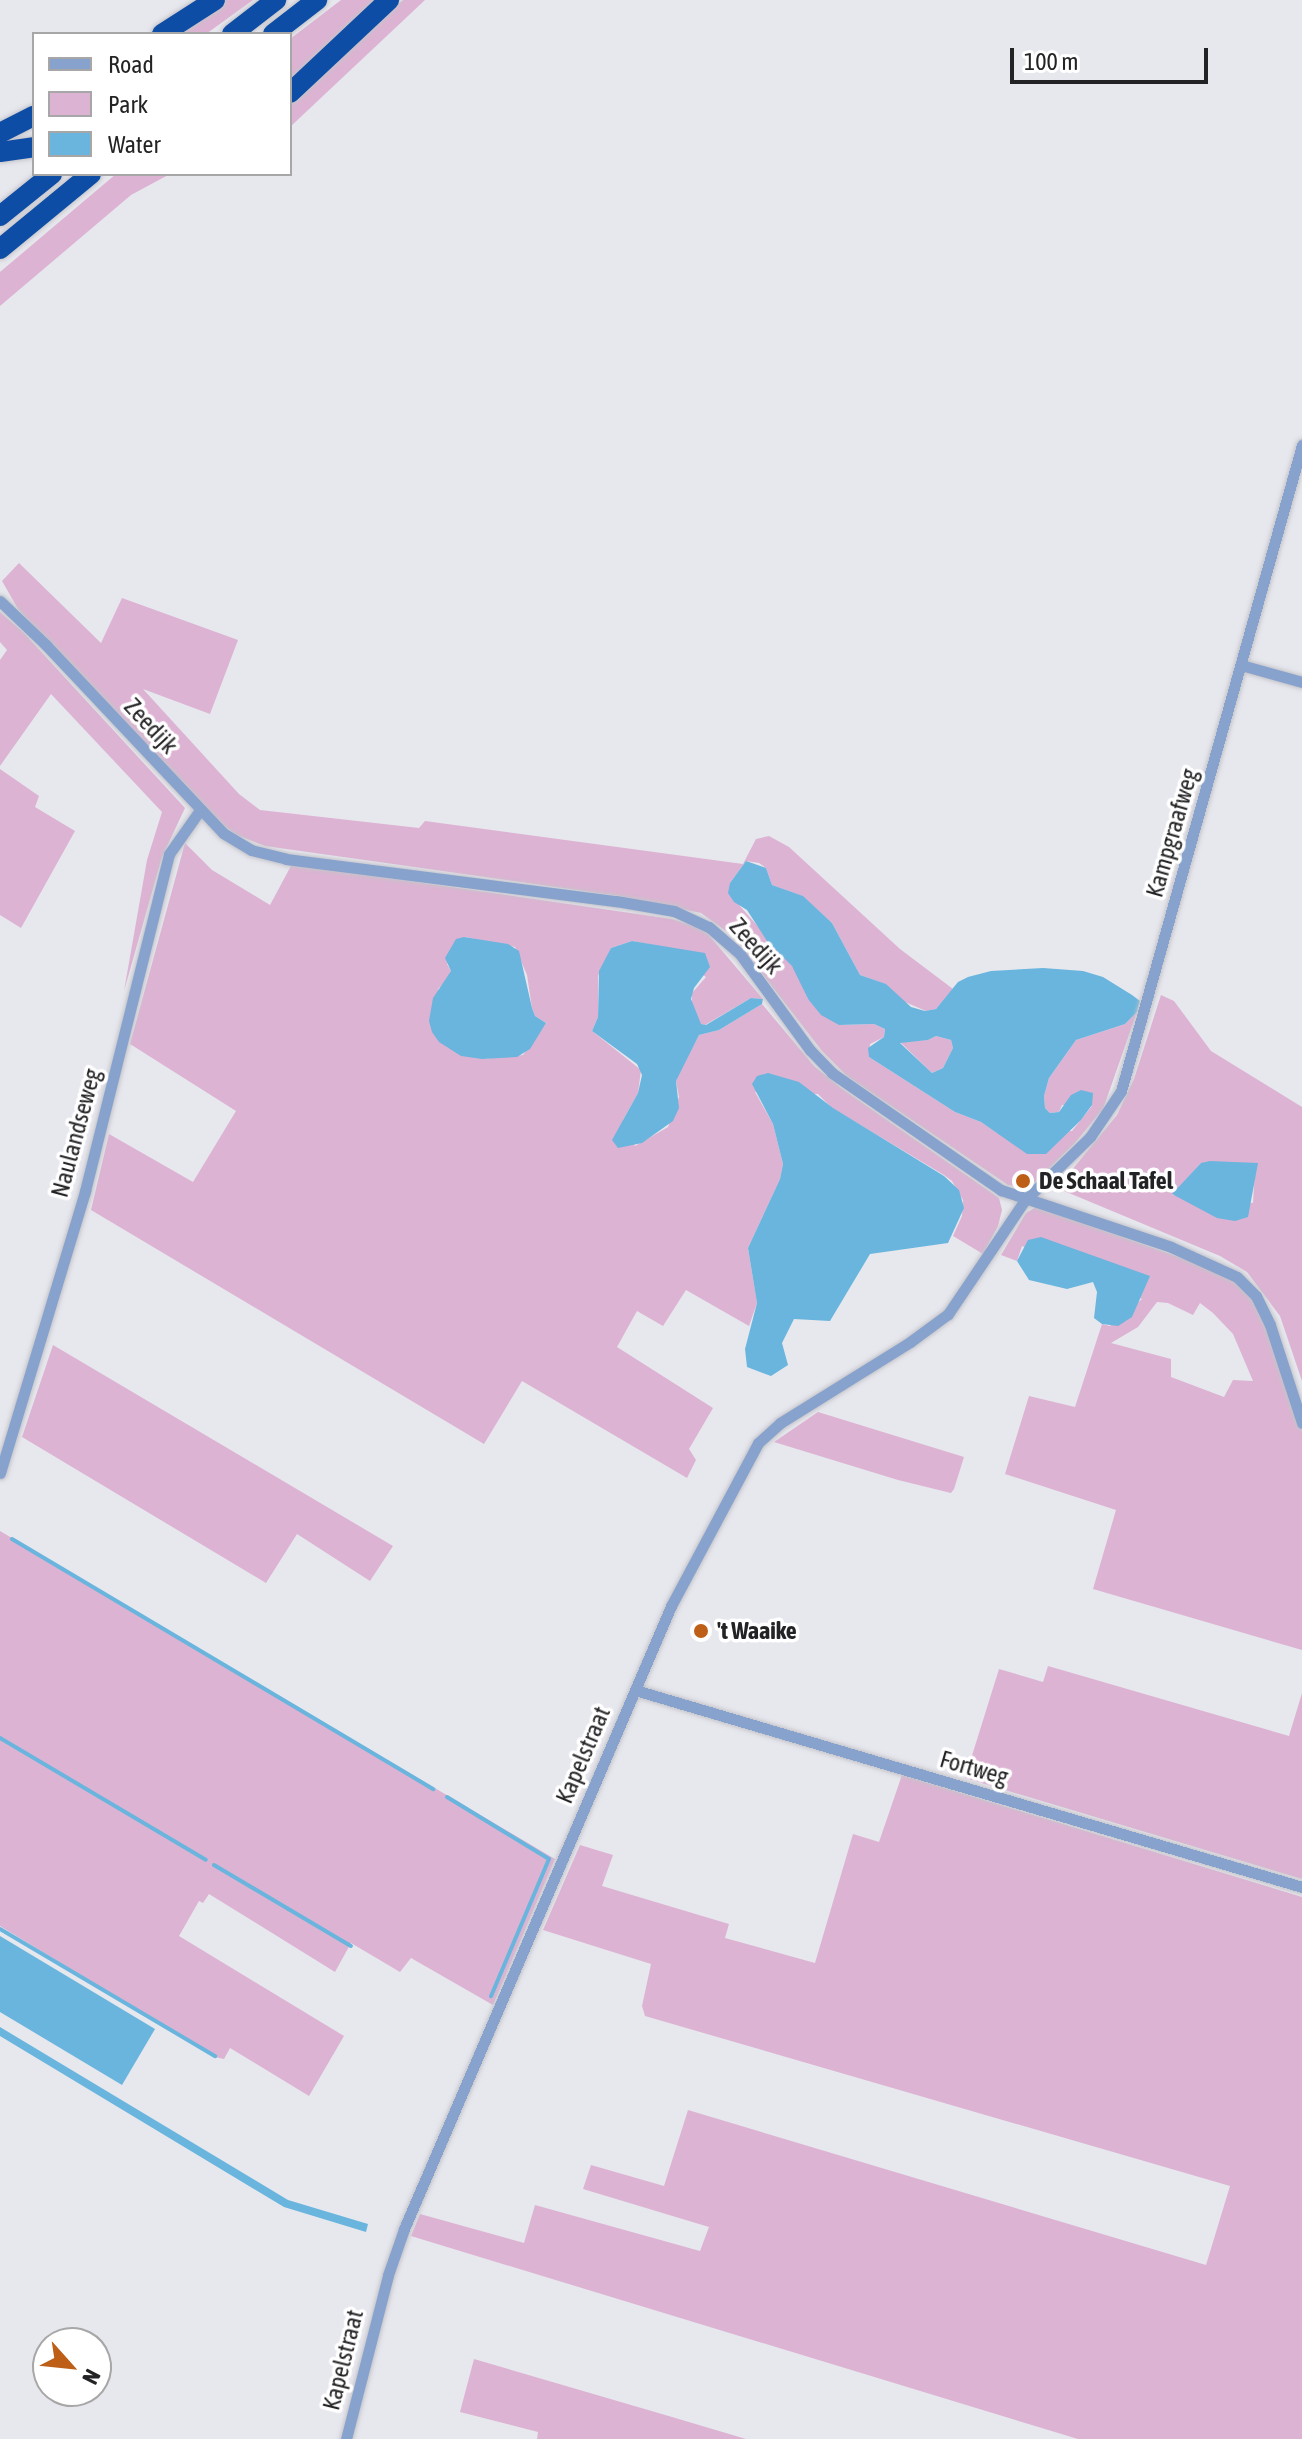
<!DOCTYPE html>
<html>
<head>
<meta charset="utf-8">
<style>
  body { margin:0 }
  #map { position:relative; width:1302px; height:2439px; overflow:hidden; background:#e7e7ee; font-family:"Asap Condensed",sans-serif }
  div>[style] { position:absolute }
  .green>* { inset:0; background:#ddb3d3 }
  .water>* { inset:0; background:#69b5dd }
  .stream>* { height:4px; margin:-2px; padding:0 2px; transform-origin:2px; border-radius:2px; background:#69b5dd }
  .roads { filter:drop-shadow(0 0 2px #c4c4ca) drop-shadow(0 0 2px #c4c4ca) }
  .minor>* { height:11px; margin:-5.5px; padding:0 5.5px; transform-origin:5.5px; border-radius:5.5px; background:#87a3cd }
  .motorway>* { height:20px; margin:-10px; padding:0 10px; transform-origin:10px; border-radius:10px; background:#0d4da5 }
  .dots>* { width:22px; height:22px; translate:-50% -50%; box-sizing:border-box; border:4px solid #fff; border-radius:50% }
  span { translate:-50% -50%; white-space:nowrap; text-align:center; line-height:1.15; -webkit-text-stroke:7px #fff; paint-order:stroke }
  .street-label { font-size:24px; color:#232326 }
  .poi-label { font-size:24px; color:#232326; font-weight:700 }
  .left { translate:0 -50%; text-align:left }
  .legend { position:absolute; left:32px; top:32px; width:260px; height:144px; box-sizing:border-box; background:#fff; border:2px solid #a7a7a8; margin:0; padding:10px 14px; list-style:none; font-size:24px; color:#232326 }
  .legend li { display:flex; align-items:center; gap:16px; height:40px }
  .legend b { width:40px; border:2px solid #a7a7a8 }
  .north { position:absolute; left:32px; top:2327px; width:80px; height:80px; box-sizing:border-box; background:#fff; border:2px solid #a7a7a8; border-radius:50%; rotate:117deg; font-size:22px; font-weight:700; line-height:32px; text-align:center; color:#232326 }
  .north::after { content:''; display:block; margin:auto; width:28px; height:36px; background:#be5f18; clip-path:polygon(50% 0,100% 100%,50% 72%,0 100%) }
  .scale { position:absolute; left:1010px; top:48px; width:198px; height:36px; box-sizing:border-box; border:4px solid #232326; border-top:0; padding-left:10px; font-size:24px; line-height:28px; white-space:nowrap; color:#232326; -webkit-text-stroke:6px #fff; paint-order:stroke }
</style>
</head>
<body>
<div id="map">
  <div class="green">
    <i style="clip-path:polygon(225px 0,253px 0,206px 34px,172px 34px)"></i>
    <i style="clip-path:polygon(341px 0,381px 0,290px 83px,290px 39px)"></i>
    <i style="clip-path:polygon(403px 0,425px 0,290px 127px,290px 101px,321px 77px)"></i>
    <i style="clip-path:polygon(116px 174px,170px 174px,131px 195px,0 306px,0 272px)"></i>
    <i style="clip-path:polygon(19px 563px,101px 643px,122px 598px,238px 640px,210px 714px,143px 689px,239px 794px,260px 810px,419px 828px,425px 821px,743px 864px,756px 839px,769px 836px,789px 847px,900px 949px,953px 989px,936px 1009px,926px 1011px,898px 999px,885px 984px,860px 975px,832px 923px,802px 896px,772px 885px,766px 868px,759px 863px,746px 861px,730px 883px,739px 905px,793px 966px,808px 999px,839px 1025px,874px 1024px,885px 1029px,884px 1037px,870px 1044px,869px 1057px,955px 1112px,981px 1122px,997px 1133px,1072px 1131px,1092px 1106px,1062px 1105px,1059px 1112px,1050px 1113px,1045px 1108px,1044px 1096px,1049px 1078px,1076px 1040px,1125px 1024px,1137px 1012px,1103px 1109px,1074px 1144px,1035px 1182px,1021px 1187px,1008px 1185px,847px 1076px,822px 1051px,733px 936px,701px 913px,619px 896px,265px 846px,237px 835px,214px 819px,18px 609px,2px 581px)"></i>
    <i style="clip-path:polygon(0 612px,23px 632px,185px 808px,162px 857px,124px 991px,147px 860px,162px 812px,51px 694px,0 766px,0 660px,7px 650px,0 642px)"></i>
    <i style="clip-path:polygon(0 769px,39px 796px,35px 807px,75px 831px,21px 928px,0 915px)"></i>
    <i style="clip-path:polygon(evenodd,185px 843px,212px 870px,270px 905px,292px 864px,672px 919px,693px 926px,707px 933px,763px 999px,751px 998px,705px 1025px,700px 1024px,692px 1008px,692px 993px,706px 977px,663px 947px,632px 941px,611px 948px,598px 976px,598px 1017px,592px 1031px,641px 1070px,638px 1093px,623px 1120px,635px 1146px,668px 1127px,679px 1097px,676px 1081px,679px 1072px,699px 1035px,719px 1030px,762px 1004px,814px 1066px,841px 1088px,999px 1198px,1002px 1210px,998px 1226px,983px 1254px,953px 1236px,962px 1216px,963px 1200px,952px 1181px,944px 1175px,832px 1108px,818px 1094px,755px 1092px,773px 1124px,783px 1164px,780px 1179px,748px 1248px,757px 1303px,749px 1326px,686px 1290px,663px 1326px,637px 1311px,617px 1347px,713px 1408px,689px 1449px,696px 1460px,687px 1478px,522px 1381px,484px 1444px,91px 1210px,109px 1134px,193px 1182px,236px 1111px,130px 1044px,185px 843px,465px 937px,515px 947px,527px 975px,532px 1008px,535px 1016px,546px 1023px,523px 1055px,482px 1059px,438px 989px,449px 978px,451px 971px,447px 964px,465px 937px)"></i>
    <i style="clip-path:polygon(evenodd,1161px 995px,1174px 1001px,1211px 1051px,1302px 1107px,1302px 1381px,1280px 1316px,1247px 1272px,1220px 1256px,1057px 1188px,1117px 1115px,1134px 1079px,1161px 995px,1201px 1163px,1255px 1170px,1253px 1203px,1172px 1195px,1201px 1163px)"></i>
    <i style="clip-path:polygon(936px 1036px,951px 1040px,953px 1048px,943px 1068px,932px 1073px,900px 1042px,928px 1040px)"></i>
    <i style="clip-path:polygon(evenodd,1036px 1207px,1210px 1268px,1234px 1280px,1254px 1298px,1274px 1338px,1302px 1431px,1302px 1650px,1093px 1589px,1116px 1510px,1005px 1474px,1029px 1396px,1075px 1407px,1102px 1324px,1110px 1326px,1142px 1299px,1022px 1246px,1017px 1261px,1001px 1255px,1026px 1213px,1036px 1207px,1157px 1302px,1168px 1303px,1193px 1315px,1200px 1303px,1213px 1313px,1233px 1334px,1253px 1381px,1233px 1380px,1224px 1397px,1171px 1377px,1171px 1359px,1111px 1343px,1138px 1327px,1157px 1302px)"></i>
    <i style="clip-path:polygon(53px 1345px,393px 1546px,370px 1581px,297px 1534px,266px 1583px,22px 1437px)"></i>
    <i style="clip-path:polygon(818px 1412px,964px 1457px,954px 1489px,951px 1493px,898px 1480px,774px 1442px)"></i>
    <i style="clip-path:polygon(0 1531px,555px 1859px,493px 2005px,411px 1958px,400px 1972px,351px 1943px,335px 1972px,209px 1894px,203px 1903px,199px 1901px,179px 1936px,344px 2036px,309px 2096px,230px 2048px,224px 2059px,215px 2057px,0 1926px)"></i>
    <i style="clip-path:polygon(1048px 1666px,1289px 1736px,1302px 1693px,1302px 1879px,965px 1778px,999px 1669px,1043px 1682px)"></i>
    <i style="clip-path:polygon(902px 1775px,1302px 1897px,1302px 2439px,1078px 2439px,411px 2236px,420px 2214px,524px 2243px,535px 2205px,700px 2251px,709px 2227px,583px 2189px,591px 2165px,664px 2186px,688px 2110px,1206px 2265px,1230px 2186px,645px 2016px,642px 2006px,651px 1964px,543px 1930px,580px 1845px,613px 1855px,602px 1886px,729px 1924px,725px 1938px,815px 1963px,853px 1834px,879px 1842px)"></i>
    <i style="clip-path:polygon(474px 2359px,672px 2417px,746px 2439px,537px 2439px,538px 2432px,460px 2412px)"></i>
  </div>
  <div class="water">
    <i style="clip-path:polygon(evenodd,746px 861px,766px 868px,772px 885px,803px 896px,832px 923px,860px 975px,886px 984px,911px 1007px,925px 1011px,936px 1009px,958px 982px,968px 977px,991px 971px,1043px 968px,1083px 971px,1103px 977px,1132px 995px,1140px 1001px,1137px 1012px,1125px 1024px,1076px 1040px,1049px 1078px,1044px 1096px,1045px 1108px,1050px 1113px,1059px 1112px,1071px 1095px,1081px 1090px,1093px 1093px,1092px 1105px,1081px 1120px,1046px 1154px,1027px 1154px,981px 1122px,955px 1112px,869px 1057px,868px 1048px,884px 1037px,885px 1029px,874px 1024px,839px 1025px,821px 1015px,808px 999px,792px 966px,767px 941px,747px 910px,734px 902px,728px 893px,730px 883px,746px 861px,936px 1036px,951px 1040px,953px 1048px,943px 1068px,932px 1073px,900px 1043px,928px 1040px,936px 1036px)"></i>
    <i style="clip-path:polygon(464px 937px,508px 944px,519px 951px,532px 1008px,535px 1016px,546px 1023px,530px 1049px,517px 1057px,482px 1059px,461px 1056px,439px 1042px,432px 1032px,429px 1021px,433px 998px,451px 971px,445px 958px,456px 939px)"></i>
    <i style="clip-path:polygon(632px 941px,705px 953px,710px 967px,694px 988px,691px 999px,701px 1024px,706px 1025px,751px 998px,763px 999px,762px 1004px,719px 1030px,699px 1035px,676px 1081px,679px 1108px,673px 1121px,642px 1143px,618px 1148px,612px 1140px,638px 1093px,642px 1075px,637px 1064px,592px 1031px,598px 1017px,599px 971px,611px 948px)"></i>
    <i style="clip-path:polygon(768px 1073px,799px 1082px,833px 1108px,944px 1176px,959px 1190px,964px 1208px,948px 1243px,870px 1254px,830px 1321px,794px 1319px,782px 1343px,788px 1365px,771px 1376px,747px 1367px,745px 1349px,757px 1303px,748px 1248px,780px 1179px,783px 1164px,773px 1124px,752px 1084px,757px 1076px)"></i>
    <i style="clip-path:polygon(1210px 1161px,1258px 1163px,1248px 1217px,1235px 1221px,1217px 1218px,1172px 1194px,1201px 1163px)"></i>
    <i style="clip-path:polygon(1041px 1237px,1150px 1276px,1132px 1317px,1118px 1326px,1102px 1324px,1094px 1318px,1097px 1292px,1093px 1282px,1067px 1289px,1029px 1280px,1017px 1261px,1028px 1240px)"></i>
    <i style="clip-path:polygon(0 1936px,155px 2029px,122px 2085px,0 2012px)"></i>
    <i style="clip-path:polygon(0 2027px,288px 2200px,368px 2224px,366px 2232px,284px 2207px,0 2036px)"></i>
  </div>
  <div class="stream">
    <i style="left:12px;top:1539px;width:490px;rotate:30.7deg"></i>
    <i style="left:0;top:1738px;width:239px;rotate:30.6deg"></i>
    <i style="left:447px;top:1797px;width:119px;rotate:31.3deg"></i>
    <i style="left:549px;top:1859px;width:149px;rotate:112.9deg"></i>
    <i style="left:214px;top:1865px;width:159px;rotate:30.6deg"></i>
    <i style="left:0;top:1929px;width:250px;rotate:30.6deg"></i>
  </div>
  <div class="roads">
    <div class="minor">
      <i style="left:0;top:601px;width:64px;rotate:43.7deg"></i>
      <i style="left:46px;top:645px;width:258px;rotate:46.7deg"></i>
      <i style="left:223px;top:833px;width:33px;rotate:31deg"></i>
      <i style="left:251px;top:850px;width:36px;rotate:14deg"></i>
      <i style="left:286px;top:859px;width:333px;rotate:7.3deg"></i>
      <i style="left:616px;top:901px;width:59px;rotate:9.8deg"></i>
      <i style="left:674px;top:911px;width:38px;rotate:25deg"></i>
      <i style="left:709px;top:927px;width:41px;rotate:41.1deg"></i>
      <i style="left:740px;top:954px;width:119px;rotate:53.9deg"></i>
      <i style="left:810px;top:1050px;width:32px;rotate:46deg"></i>
      <i style="left:832px;top:1073px;width:206px;rotate:34.7deg"></i>
      <i style="left:1001px;top:1190px;width:179px;rotate:18.5deg"></i>
      <i style="left:1171px;top:1247px;width:72px;rotate:24.4deg"></i>
      <i style="left:1237px;top:1277px;width:27px;rotate:45deg"></i>
      <i style="left:1256px;top:1296px;width:32px;rotate:64deg"></i>
      <i style="left:1270px;top:1325px;width:103px;rotate:71.9deg"></i>
      <i style="left:1241px;top:665px;width:63px;rotate:15.6deg"></i>
      <i style="left:0;top:1473px;width:295px;rotate:-73.2deg"></i>
      <i style="left:85px;top:1191px;width:347px;rotate:-76deg"></i>
      <i style="left:169px;top:854px;width:54px;rotate:-54.8deg"></i>
      <i style="left:635px;top:1690px;width:695px;rotate:16.45deg"></i>
      <i style="left:346px;top:2439px;width:169px;rotate:-75.6deg"></i>
      <i style="left:388px;top:2275px;width:49px;rotate:-70.8deg"></i>
      <i style="left:404px;top:2229px;width:678px;rotate:-66.8deg"></i>
      <i style="left:671px;top:1606px;width:185px;rotate:-61.9deg"></i>
      <i style="left:758px;top:1443px;width:30px;rotate:-42deg"></i>
      <i style="left:780px;top:1423px;width:153px;rotate:-31.9deg"></i>
      <i style="left:910px;top:1342px;width:47px;rotate:-36.4deg"></i>
      <i style="left:948px;top:1314px;width:138px;rotate:-56deg"></i>
      <i style="left:1025px;top:1200px;width:91px;rotate:-44.1deg"></i>
      <i style="left:1090px;top:1137px;width:55px;rotate:-56deg"></i>
      <i style="left:1121px;top:1091px;width:671px;rotate:-74.35deg"></i>
    </div>
    <div class="motorway">
      <i style="left:162px;top:34px;width:63px;rotate:-32.7deg"></i>
      <i style="left:232px;top:34px;width:56px;rotate:-37.7deg"></i>
      <i style="left:273px;top:34px;width:56px;rotate:-37.7deg"></i>
      <i style="left:290px;top:93px;width:136px;rotate:-43.2deg"></i>
      <i style="left:0;top:133px;width:38px;rotate:-27deg"></i>
      <i style="left:0;top:152px;width:34px;rotate:-8deg"></i>
      <i style="left:0;top:216px;width:67px;rotate:-38.9deg"></i>
      <i style="left:0;top:249px;width:118px;rotate:-39.5deg"></i>
    </div>
  </div>
  <div class="dots">
    <i style="left:1023px;top:1181px;background:#be5f18"></i>
    <i style="left:701px;top:1631px;background:#be5f18"></i>
  </div>
  <div class="street-label">
    <span style="left:151px;top:726px;rotate:47deg">Zeedijk</span>
    <span style="left:1172px;top:833px;rotate:-74deg">Kampgraafweg</span>
    <span style="left:756px;top:946px;rotate:48deg">Zeedijk</span>
    <span style="left:76px;top:1133px;rotate:-75deg">Naulandseweg</span>
    <span style="left:583px;top:1755px;rotate:-67deg">Kapelstraat</span>
    <span style="left:974px;top:1768px;rotate:16deg">Fortweg</span>
    <span style="left:343px;top:2360px;rotate:-76deg">Kapelstraat</span>
  </div>
  <div class="poi-label">
    <span class="left" style="left:1039px;top:1181px">De Schaal Tafel</span>
    <span class="left" style="left:717px;top:1631px">'t Waaike</span>
  </div>
  <ul class="legend">
  <li><b style="height:10px;background:#87a3cd"></b>Road</li>
  <li><b style="height:22px;background:#ddb3d3"></b>Park</li>
  <li><b style="height:22px;background:#69b5dd"></b>Water</li>
  </ul>
  <div class="north">N</div>
  <div class="scale">100 m</div>
</div>
</body>
</html>
